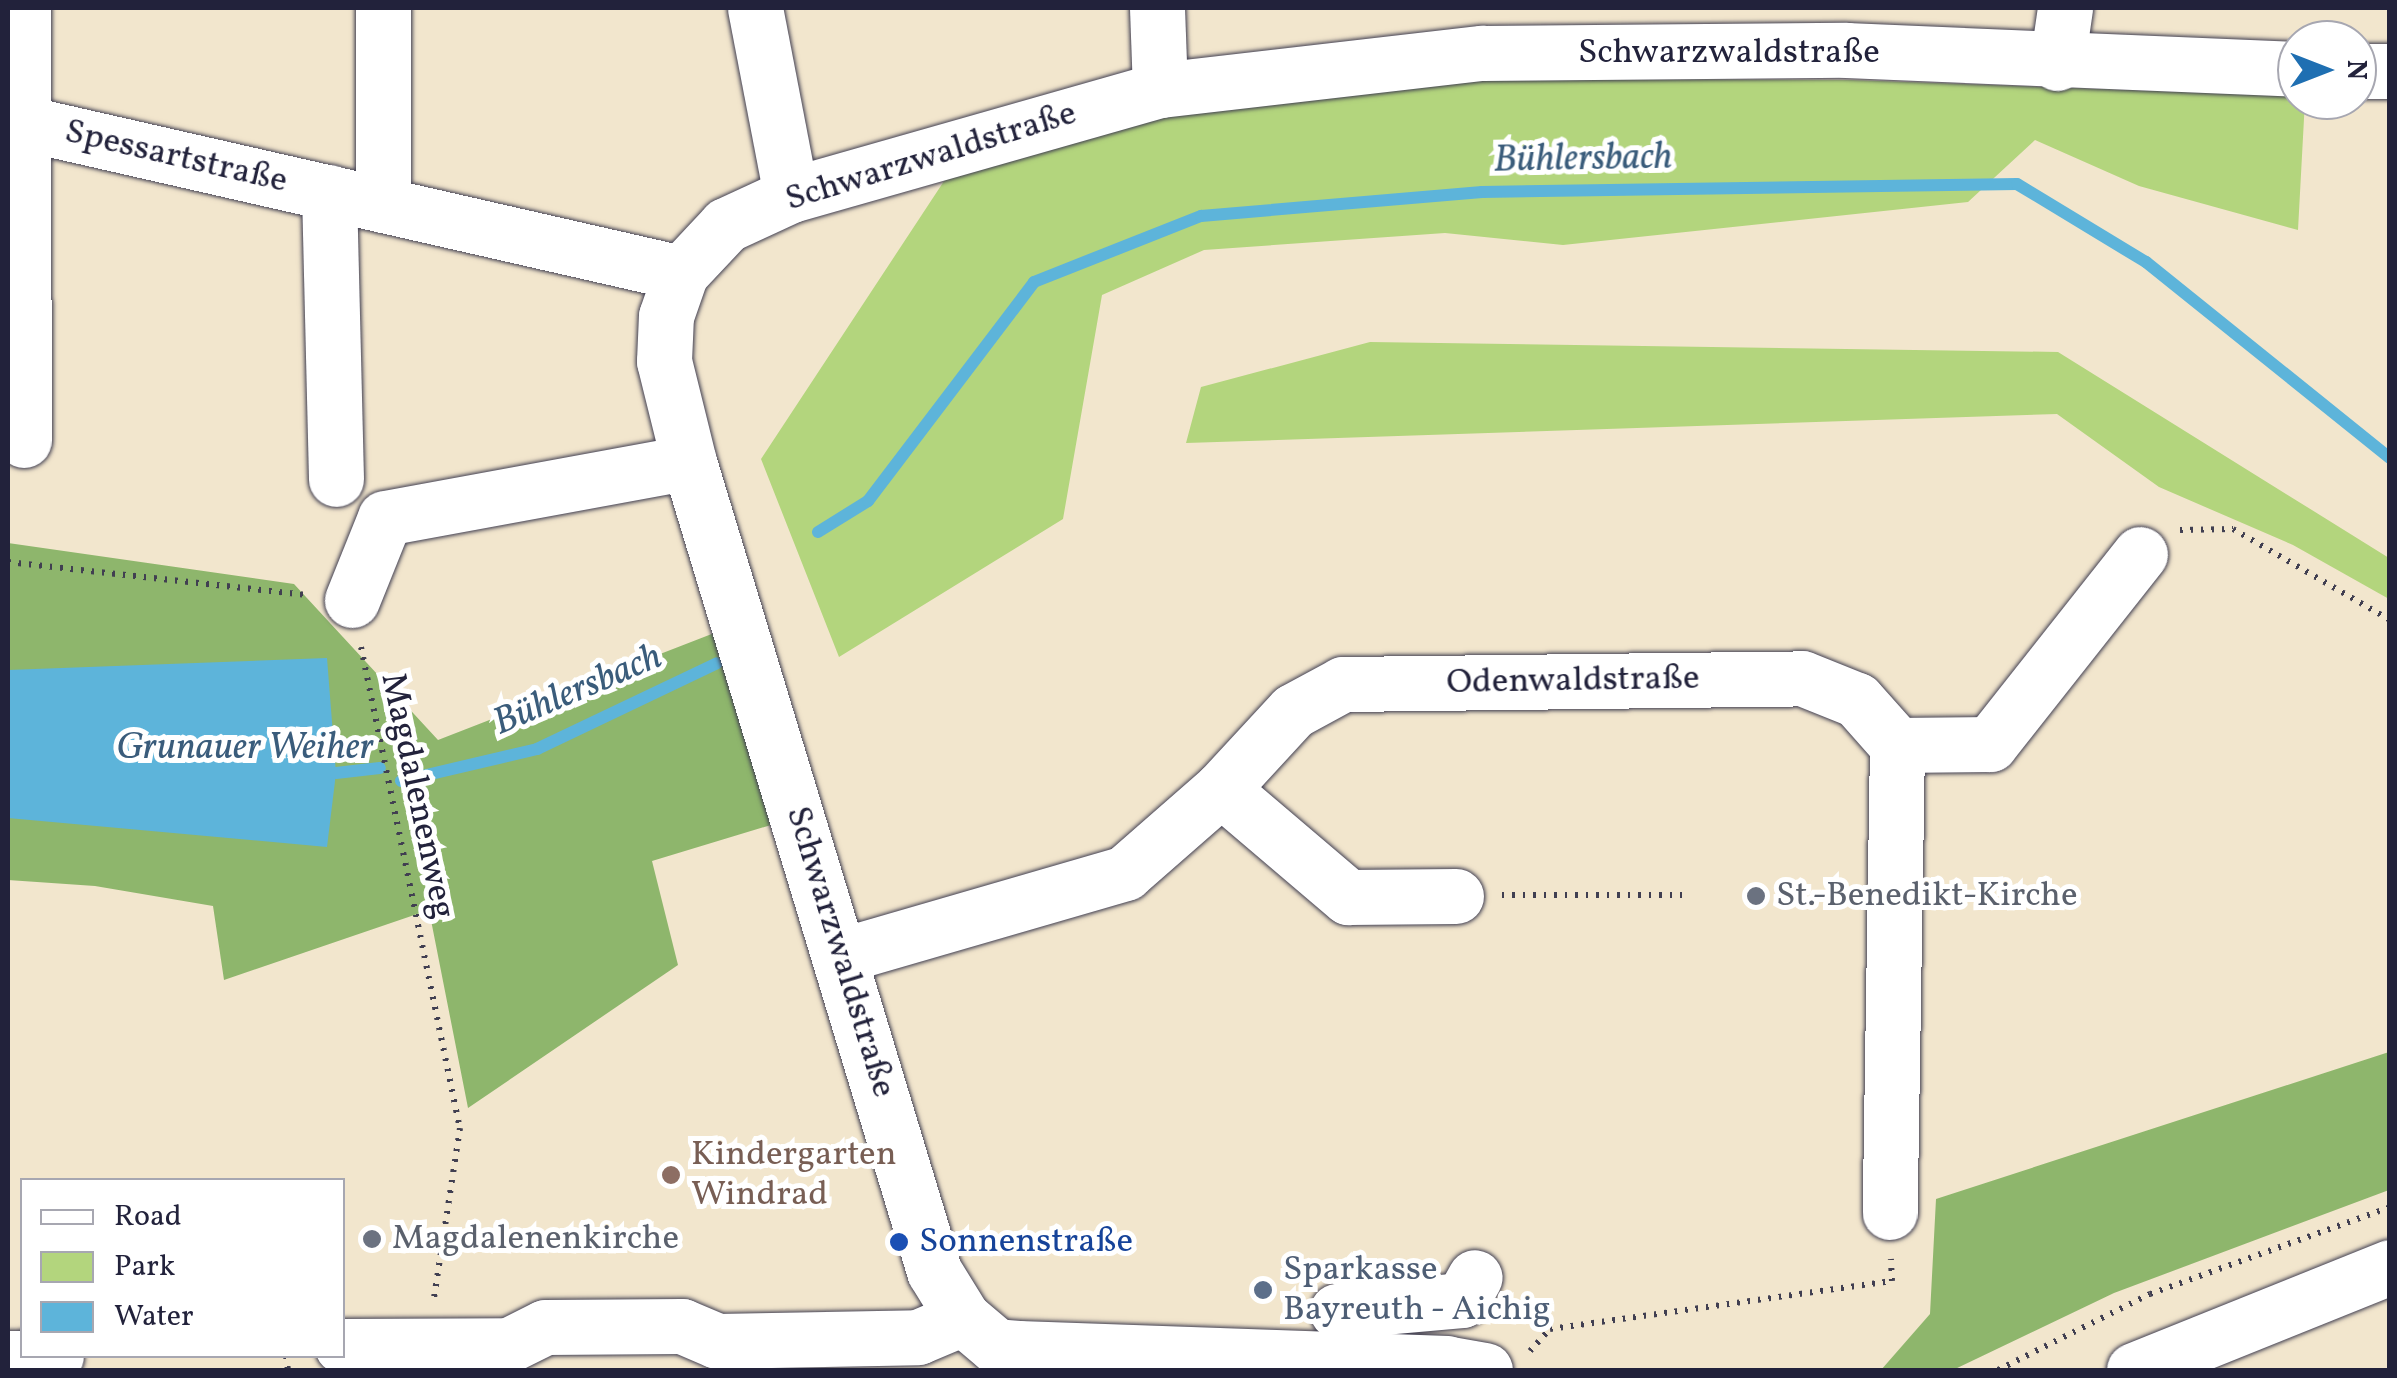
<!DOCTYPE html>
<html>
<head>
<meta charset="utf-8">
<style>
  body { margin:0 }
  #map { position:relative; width:2397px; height:1378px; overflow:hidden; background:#f2e6cd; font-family:Vollkorn,serif }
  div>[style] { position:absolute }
  .green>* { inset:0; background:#b3d57d }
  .forest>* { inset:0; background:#8eb66c }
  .water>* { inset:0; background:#5db4da }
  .stream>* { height:12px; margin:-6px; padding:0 6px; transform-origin:6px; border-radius:6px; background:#5db4da }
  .path>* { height:6px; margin-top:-3px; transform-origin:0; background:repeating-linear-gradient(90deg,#413f51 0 2.5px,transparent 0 10.5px) }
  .roads { filter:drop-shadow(0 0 2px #413f51) drop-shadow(0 0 2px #413f51) }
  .minor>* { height:55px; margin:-27.5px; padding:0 27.5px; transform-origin:27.5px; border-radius:27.5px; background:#fff }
  .major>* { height:55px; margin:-27.5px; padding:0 27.5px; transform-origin:27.5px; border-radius:27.5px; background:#fff }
  .dots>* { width:28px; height:28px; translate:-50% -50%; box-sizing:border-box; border:5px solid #fff; border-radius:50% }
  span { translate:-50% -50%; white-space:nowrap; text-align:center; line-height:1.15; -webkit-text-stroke:10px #fff; paint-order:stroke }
  .street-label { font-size:35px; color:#22223b }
  .worship-label { font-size:35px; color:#5b616d }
  .left { translate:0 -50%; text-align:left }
  .education-label { font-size:35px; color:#785e54 }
  .transit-label { font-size:35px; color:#164399 }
  .service-label { font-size:35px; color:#4e5e75 }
  .water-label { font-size:38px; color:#3a5c7b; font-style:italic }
  .frame { position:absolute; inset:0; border:10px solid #22223b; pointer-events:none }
  .legend { position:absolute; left:20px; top:1178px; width:325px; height:180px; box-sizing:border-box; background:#fff; border:2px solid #a7a7b1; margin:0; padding:12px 18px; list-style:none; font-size:30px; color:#22223b }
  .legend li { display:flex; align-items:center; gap:20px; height:50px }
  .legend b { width:50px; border:2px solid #a7a7b1 }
  .north { position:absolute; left:2277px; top:20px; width:100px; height:100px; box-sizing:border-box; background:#fff; border:2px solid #a7a7b1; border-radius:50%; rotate:90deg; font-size:28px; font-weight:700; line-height:40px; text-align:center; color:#22223b }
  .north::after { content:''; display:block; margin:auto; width:35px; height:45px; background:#1f6fb2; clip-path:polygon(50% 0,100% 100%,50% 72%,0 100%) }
</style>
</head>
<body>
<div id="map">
  <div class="green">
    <i style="clip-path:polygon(1471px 79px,1851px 80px,2297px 96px,2305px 100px,2298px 230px,2139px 186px,2035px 140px,1968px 202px,1563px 245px,1445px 233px,1204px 250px,1102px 295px,1063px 519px,839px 657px,761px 459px,950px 172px,1170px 109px)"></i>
    <i style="clip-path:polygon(1370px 342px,2058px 352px,2389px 558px,2389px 599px,2293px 545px,2159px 487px,2057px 414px,1186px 443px,1201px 387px)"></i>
  </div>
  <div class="forest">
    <i style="clip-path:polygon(8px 543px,294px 584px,438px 740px,722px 630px,784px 821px,652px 861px,678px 965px,468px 1108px,429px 910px,224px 980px,213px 906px,95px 886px,8px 880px)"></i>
    <i style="clip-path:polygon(2389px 1052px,2389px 1190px,2114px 1293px,1953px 1370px,1881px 1370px,1930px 1314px,1936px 1199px)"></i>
  </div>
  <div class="water">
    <i style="clip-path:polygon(327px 658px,336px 773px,327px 847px,8px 818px,8px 670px)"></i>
  </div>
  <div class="stream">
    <i style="left:818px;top:532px;width:59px;rotate:-31.8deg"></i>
    <i style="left:868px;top:501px;width:275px;rotate:-52.8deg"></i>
    <i style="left:1034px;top:282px;width:180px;rotate:-21.6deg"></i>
    <i style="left:1201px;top:216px;width:282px;rotate:-4.9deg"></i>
    <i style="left:1482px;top:192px;width:535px;rotate:-0.86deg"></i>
    <i style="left:2017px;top:184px;width:151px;rotate:31.2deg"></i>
    <i style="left:2146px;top:262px;width:313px;rotate:38.8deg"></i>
    <i style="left:336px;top:773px;width:44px;rotate:-6.5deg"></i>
    <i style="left:401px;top:781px;width:140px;rotate:-13.2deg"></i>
    <i style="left:537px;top:749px;width:199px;rotate:-25.5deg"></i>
  </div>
  <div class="path">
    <i style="left:2180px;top:530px;width:53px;rotate:-1.1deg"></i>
    <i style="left:2233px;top:529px;width:181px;rotate:30.1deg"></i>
    <i style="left:8px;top:562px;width:301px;rotate:6.3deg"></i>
    <i style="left:361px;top:647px;width:491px;rotate:78.4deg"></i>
    <i style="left:460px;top:1128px;width:171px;rotate:98.7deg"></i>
    <i style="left:1502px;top:895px;width:180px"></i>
    <i style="left:1530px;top:1351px;width:30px;rotate:-48deg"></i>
    <i style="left:1550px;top:1329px;width:345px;rotate:-8deg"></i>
    <i style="left:1892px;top:1281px;width:22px;rotate:-93deg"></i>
    <i style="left:286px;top:1356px;width:14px;rotate:82deg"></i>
    <i style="left:1998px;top:1370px;width:170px;rotate:-26.6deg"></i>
    <i style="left:2150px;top:1294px;width:255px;rotate:-19.9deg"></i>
  </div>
  <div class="roads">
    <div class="minor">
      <i style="left:23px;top:8px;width:432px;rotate:89.9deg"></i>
      <i style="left:755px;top:8px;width:190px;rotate:79.1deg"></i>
      <i style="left:1157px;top:8px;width:82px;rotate:87.9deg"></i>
      <i style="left:2057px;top:63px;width:56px;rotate:-81.7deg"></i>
      <i style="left:2357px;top:71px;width:33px"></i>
      <i style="left:24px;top:123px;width:674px;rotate:12.86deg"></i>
      <i style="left:329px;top:192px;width:287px;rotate:88.6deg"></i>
      <i style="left:383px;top:205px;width:197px;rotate:-90deg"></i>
      <i style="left:352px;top:600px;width:88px;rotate:-68.1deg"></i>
      <i style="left:385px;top:518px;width:309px;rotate:-10.4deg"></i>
      <i style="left:1897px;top:745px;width:93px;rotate:-0.6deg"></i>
      <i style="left:1990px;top:744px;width:242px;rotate:-51.7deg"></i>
      <i style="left:1221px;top:789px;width:167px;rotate:40.4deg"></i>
      <i style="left:1348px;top:897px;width:108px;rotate:-0.5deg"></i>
      <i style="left:843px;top:955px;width:294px;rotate:-16.2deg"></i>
      <i style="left:1125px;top:873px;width:128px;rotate:-41.2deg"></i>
      <i style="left:1221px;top:789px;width:106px;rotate:-47.3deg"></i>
      <i style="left:1293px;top:711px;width:57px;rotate:-28.4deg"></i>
      <i style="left:1343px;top:684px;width:459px;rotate:-0.7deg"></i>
      <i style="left:1802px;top:678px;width:59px;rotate:21.8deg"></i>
      <i style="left:1857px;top:700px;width:60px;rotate:48.4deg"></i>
      <i style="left:1897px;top:745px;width:467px;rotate:90.9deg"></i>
      <i style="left:1337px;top:1311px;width:125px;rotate:-5deg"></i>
      <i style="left:1462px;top:1300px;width:26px;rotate:-61deg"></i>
      <i style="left:342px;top:1346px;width:167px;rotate:-0.3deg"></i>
      <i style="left:509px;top:1345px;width:40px;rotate:-26.6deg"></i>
      <i style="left:545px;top:1327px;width:137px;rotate:-0.4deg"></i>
      <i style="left:682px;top:1326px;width:38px;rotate:23deg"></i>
      <i style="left:717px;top:1341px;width:201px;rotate:-1.1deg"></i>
      <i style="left:918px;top:1337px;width:49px;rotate:-22.9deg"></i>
      <i style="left:8px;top:1358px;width:48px;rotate:-2.4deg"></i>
      <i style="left:1485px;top:1370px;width:39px;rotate:-170deg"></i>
      <i style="left:1447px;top:1363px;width:429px;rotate:-178deg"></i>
      <i style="left:1018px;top:1348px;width:22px;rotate:-175deg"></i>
      <i style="left:996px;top:1346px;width:43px;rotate:-139.7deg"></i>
      <i style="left:963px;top:1318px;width:55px;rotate:-121.7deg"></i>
      <i style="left:934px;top:1271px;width:845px;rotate:-106.85deg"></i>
      <i style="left:689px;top:462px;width:104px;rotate:-103.9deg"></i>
      <i style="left:664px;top:361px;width:45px;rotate:-87.5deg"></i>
      <i style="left:666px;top:316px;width:46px;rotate:-70.8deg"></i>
      <i style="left:681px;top:273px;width:66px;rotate:-46.8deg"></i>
      <i style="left:726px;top:225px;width:72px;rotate:-24.8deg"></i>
      <i style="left:791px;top:195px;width:384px;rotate:-15.9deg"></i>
      <i style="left:1160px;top:90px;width:324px;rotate:-6.6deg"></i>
      <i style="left:1482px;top:53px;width:364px;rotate:-0.5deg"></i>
      <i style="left:1846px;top:50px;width:451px;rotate:2.4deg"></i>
    </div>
    <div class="major">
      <i style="left:2134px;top:1370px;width:276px;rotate:-21.9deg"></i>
    </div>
  </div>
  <div class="dots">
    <i style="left:1756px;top:896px;background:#6b7280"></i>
    <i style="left:671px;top:1175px;background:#8d6e63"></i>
    <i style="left:372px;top:1239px;background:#6b7280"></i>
    <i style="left:899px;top:1242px;background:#1a4fb4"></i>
    <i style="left:1263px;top:1290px;background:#5c6f8a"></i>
  </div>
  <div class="street-label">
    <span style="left:1729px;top:53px">Schwarzwaldstraße</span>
    <span style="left:176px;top:157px;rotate:13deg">Spessartstraße</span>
    <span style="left:931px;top:157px;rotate:-17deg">Schwarzwaldstraße</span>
    <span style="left:1573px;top:681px;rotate:-1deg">Odenwaldstraße</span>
    <span style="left:417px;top:796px;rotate:78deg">Magdalenenweg</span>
    <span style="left:840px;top:952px;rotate:73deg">Schwarzwaldstraße</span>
  </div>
  <div class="worship-label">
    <span class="left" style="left:1776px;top:896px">St.-Benedikt-Kirche</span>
    <span class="left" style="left:392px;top:1239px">Magdalenenkirche</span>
  </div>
  <div class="education-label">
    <span class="left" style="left:691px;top:1175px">Kindergarten<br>Windrad</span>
  </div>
  <div class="transit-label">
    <span class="left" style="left:919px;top:1242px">Sonnenstraße</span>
  </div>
  <div class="service-label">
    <span class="left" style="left:1283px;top:1290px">Sparkasse<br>Bayreuth - Aichig</span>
  </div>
  <div class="water-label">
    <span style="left:1583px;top:160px;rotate:-1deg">Bühlersbach</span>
    <span style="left:578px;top:691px;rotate:-23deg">Bühlersbach</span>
    <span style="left:245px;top:749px">Grunauer Weiher</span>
  </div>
  <div class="frame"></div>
  <ul class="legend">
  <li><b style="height:12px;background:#fff"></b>Road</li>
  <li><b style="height:28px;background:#b3d57d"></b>Park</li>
  <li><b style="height:28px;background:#5db4da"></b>Water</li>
  </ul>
  <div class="north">N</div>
</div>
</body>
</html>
